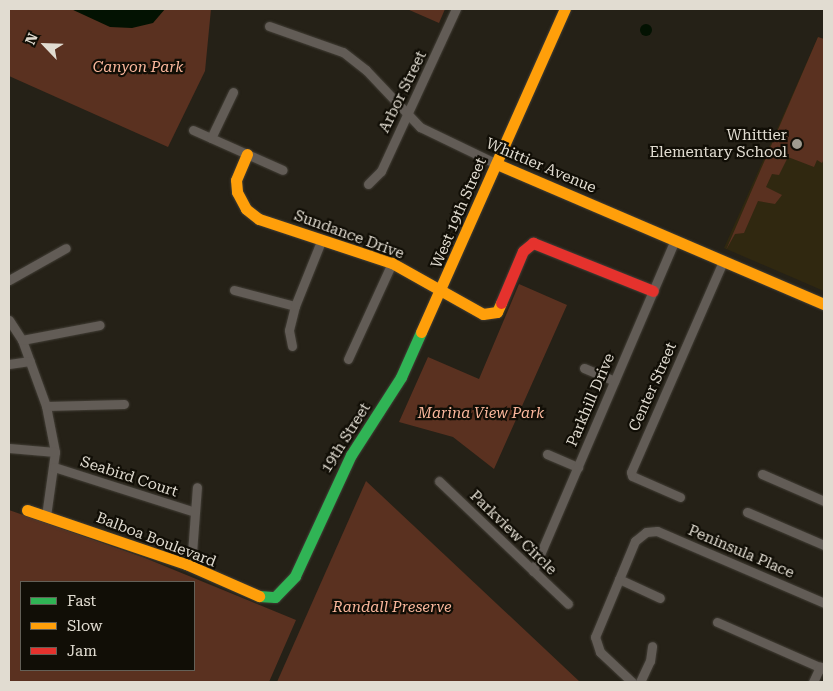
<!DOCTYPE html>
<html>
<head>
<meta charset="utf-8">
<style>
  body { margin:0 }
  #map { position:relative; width:833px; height:691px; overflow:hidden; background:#252117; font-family:"Roboto Serif",serif }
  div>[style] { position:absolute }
  .built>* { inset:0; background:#302810 }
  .green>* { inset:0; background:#5a3120 }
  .water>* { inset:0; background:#031202 }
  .round { border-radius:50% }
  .roads { filter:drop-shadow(0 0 1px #423e36) drop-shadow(0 0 1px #423e36) }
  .street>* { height:9px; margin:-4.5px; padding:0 4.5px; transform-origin:4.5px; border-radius:4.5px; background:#625c56 }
  .fast>* { height:11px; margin:-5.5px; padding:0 5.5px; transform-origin:5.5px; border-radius:5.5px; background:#30b455 }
  .slow>* { height:11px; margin:-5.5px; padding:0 5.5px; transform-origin:5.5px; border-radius:5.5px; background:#ff9f0a }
  .jam>* { height:11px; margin:-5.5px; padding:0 5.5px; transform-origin:5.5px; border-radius:5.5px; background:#e5322d }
  .dots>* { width:14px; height:14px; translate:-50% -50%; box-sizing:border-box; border:2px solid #110e06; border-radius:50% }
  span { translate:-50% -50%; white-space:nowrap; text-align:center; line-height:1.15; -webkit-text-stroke:4.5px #110e06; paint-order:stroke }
  .park-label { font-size:15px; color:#fab79c; font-style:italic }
  .street-label { font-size:15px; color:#e1dcd1 }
  .poi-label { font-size:15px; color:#e1dcd1 }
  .right { translate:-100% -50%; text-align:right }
  .frame { position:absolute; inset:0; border:10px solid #e1dcd1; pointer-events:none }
  .legend { position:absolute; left:20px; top:581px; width:175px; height:90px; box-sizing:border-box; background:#110e06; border:1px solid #646057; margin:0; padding:6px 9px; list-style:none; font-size:15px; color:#e1dcd1 }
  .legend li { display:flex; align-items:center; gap:10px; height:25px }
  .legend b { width:25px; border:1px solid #646057 }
  .north { position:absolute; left:20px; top:20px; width:50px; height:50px; -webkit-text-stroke:4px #110e06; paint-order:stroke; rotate:294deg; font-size:14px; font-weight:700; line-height:20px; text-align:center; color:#e1dcd1 }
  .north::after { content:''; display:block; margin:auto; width:18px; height:22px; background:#e1dcd1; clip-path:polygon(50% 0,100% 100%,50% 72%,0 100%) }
</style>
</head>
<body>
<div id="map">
  <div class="built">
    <i style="clip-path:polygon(818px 37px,824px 39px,824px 291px,724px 248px)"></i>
  </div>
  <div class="green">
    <i style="clip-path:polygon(9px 9px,211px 9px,205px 71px,168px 147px,9px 76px)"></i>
    <i style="clip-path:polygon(407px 9px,445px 9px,439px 23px)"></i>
    <i style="clip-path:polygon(818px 37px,824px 39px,824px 159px,822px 163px,817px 160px,814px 167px,788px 157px,779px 175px,772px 174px,766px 187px,782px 195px,775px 204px,758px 201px,744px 233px,735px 234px,726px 250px)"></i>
    <i style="clip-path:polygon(519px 284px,567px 305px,494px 469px,453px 437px,399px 422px,428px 357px,479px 379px)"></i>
    <i style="clip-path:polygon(366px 481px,580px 682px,277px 682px)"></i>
    <i style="clip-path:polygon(evenodd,9px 510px,145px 558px,296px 620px,269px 682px,9px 682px,9px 510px,21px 582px,194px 582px,194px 670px,21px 670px,21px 582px)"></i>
  </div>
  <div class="water">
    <i style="clip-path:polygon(71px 9px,165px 9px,153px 23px,132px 28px,110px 27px)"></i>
    <i class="round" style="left:640px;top:24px;width:12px;height:12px"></i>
  </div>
  <div class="roads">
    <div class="street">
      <i style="left:269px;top:26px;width:78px;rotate:19.4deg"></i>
      <i style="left:343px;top:52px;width:29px;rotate:38deg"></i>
      <i style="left:366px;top:70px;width:79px;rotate:46.5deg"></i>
      <i style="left:420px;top:127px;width:85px;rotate:25.7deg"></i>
      <i style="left:193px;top:130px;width:98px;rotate:24deg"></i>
      <i style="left:211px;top:138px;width:51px;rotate:-64.4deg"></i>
      <i style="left:368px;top:184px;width:18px;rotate:-45deg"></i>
      <i style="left:381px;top:171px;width:179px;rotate:-65.2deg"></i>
      <i style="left:9px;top:280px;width:65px;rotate:-29.3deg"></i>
      <i style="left:234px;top:290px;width:63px;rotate:14.7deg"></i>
      <i style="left:9px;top:320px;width:24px;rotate:57deg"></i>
      <i style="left:22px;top:340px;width:70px;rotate:70deg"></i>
      <i style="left:46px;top:406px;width:47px;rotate:78.9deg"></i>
      <i style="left:55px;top:452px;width:65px;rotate:98deg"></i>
      <i style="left:22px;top:340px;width:79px;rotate:-10.9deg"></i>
      <i style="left:292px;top:346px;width:16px;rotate:-101deg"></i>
      <i style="left:289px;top:330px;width:25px;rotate:-76deg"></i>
      <i style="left:295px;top:306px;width:72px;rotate:-68.1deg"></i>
      <i style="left:348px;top:359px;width:106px;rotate:-65.4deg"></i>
      <i style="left:9px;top:364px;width:21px;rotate:-8deg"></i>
      <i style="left:584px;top:368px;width:33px;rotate:23deg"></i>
      <i style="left:46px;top:406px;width:78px;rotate:-1.5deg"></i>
      <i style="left:9px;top:448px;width:46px;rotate:5deg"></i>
      <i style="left:547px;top:454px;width:34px;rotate:23deg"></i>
      <i style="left:54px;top:467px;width:148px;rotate:17.7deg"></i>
      <i style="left:762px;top:474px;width:68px;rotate:23.5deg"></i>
      <i style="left:439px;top:481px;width:178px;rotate:43.6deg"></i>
      <i style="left:680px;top:497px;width:52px;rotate:-156.4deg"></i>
      <i style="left:632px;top:476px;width:4px;rotate:-104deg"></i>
      <i style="left:631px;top:472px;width:230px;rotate:-66.4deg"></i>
      <i style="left:747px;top:512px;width:84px;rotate:23.2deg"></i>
      <i style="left:192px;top:553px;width:66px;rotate:-85.7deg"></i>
      <i style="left:533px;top:571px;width:360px;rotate:-66.8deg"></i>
      <i style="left:619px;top:579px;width:45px;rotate:24.9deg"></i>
      <i style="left:717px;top:622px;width:117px;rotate:23.7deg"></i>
      <i style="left:632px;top:682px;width:44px;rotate:-136.8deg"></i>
      <i style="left:600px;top:652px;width:16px;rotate:-108deg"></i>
      <i style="left:595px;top:637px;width:104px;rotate:-67.4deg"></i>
      <i style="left:635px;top:541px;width:14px;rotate:-39deg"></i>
      <i style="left:646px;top:532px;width:11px;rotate:-5deg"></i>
      <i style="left:657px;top:531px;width:182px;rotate:23.3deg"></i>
      <i style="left:640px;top:682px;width:23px;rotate:-65deg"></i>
      <i style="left:650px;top:661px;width:15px;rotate:-82deg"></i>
      <i style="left:813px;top:682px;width:17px;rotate:-65deg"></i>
    </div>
    <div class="fast">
      <i style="left:259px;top:596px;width:16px;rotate:4deg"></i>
      <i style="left:275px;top:597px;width:29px;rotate:-46deg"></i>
      <i style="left:295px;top:576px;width:133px;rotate:-65.2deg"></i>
      <i style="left:351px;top:455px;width:93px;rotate:-57.3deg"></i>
      <i style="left:401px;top:377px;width:49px;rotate:-66deg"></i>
    </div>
    <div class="slow">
      <i style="left:247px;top:154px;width:28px;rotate:113deg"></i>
      <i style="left:236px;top:180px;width:12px;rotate:85deg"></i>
      <i style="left:237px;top:192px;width:19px;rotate:62deg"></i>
      <i style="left:246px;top:209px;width:16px;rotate:38deg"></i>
      <i style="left:259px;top:219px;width:140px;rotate:18.3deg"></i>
      <i style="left:392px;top:263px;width:104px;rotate:29.3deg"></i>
      <i style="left:483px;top:314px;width:14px;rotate:-8deg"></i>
      <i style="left:497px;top:312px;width:10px;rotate:-66deg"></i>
      <i style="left:497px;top:164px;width:356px;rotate:23.2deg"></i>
      <i style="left:421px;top:332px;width:354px;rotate:-66deg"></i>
      <i style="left:27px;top:510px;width:168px;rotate:18.8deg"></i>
      <i style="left:186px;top:564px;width:80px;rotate:23.7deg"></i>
    </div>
    <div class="jam">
      <i style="left:501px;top:303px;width:56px;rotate:-67.1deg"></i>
      <i style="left:523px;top:251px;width:13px;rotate:-39deg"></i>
      <i style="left:533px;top:243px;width:129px;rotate:21.8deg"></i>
    </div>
  </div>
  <div class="dots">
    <i style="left:797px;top:144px;background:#9f9b90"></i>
  </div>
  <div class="park-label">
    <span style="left:138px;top:68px">Canyon Park</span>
    <span style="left:481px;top:414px">Marina View Park</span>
    <span style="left:392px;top:608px">Randall Preserve</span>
  </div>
  <div class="street-label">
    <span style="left:403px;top:92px;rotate:-64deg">Arbor Street</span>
    <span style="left:541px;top:166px;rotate:23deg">Whittier Avenue</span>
    <span style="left:459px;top:213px;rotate:-67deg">West 19th Street</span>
    <span style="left:349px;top:235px;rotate:20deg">Sundance Drive</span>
    <span style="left:653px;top:387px;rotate:-66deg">Center Street</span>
    <span style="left:591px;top:400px;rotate:-67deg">Parkhill Drive</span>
    <span style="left:346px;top:438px;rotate:-58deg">19th Street</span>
    <span style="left:129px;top:477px;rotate:18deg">Seabird Court</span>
    <span style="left:513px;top:533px;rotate:44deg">Parkview Circle</span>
    <span style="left:156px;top:540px;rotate:21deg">Balboa Boulevard</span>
    <span style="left:741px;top:552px;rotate:23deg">Peninsula Place</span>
  </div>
  <div class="poi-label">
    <span class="right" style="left:787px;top:144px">Whittier<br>Elementary School</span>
  </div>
  <div class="frame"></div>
  <ul class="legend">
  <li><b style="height:6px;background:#30b455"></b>Fast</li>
  <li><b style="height:6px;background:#ff9f0a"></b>Slow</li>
  <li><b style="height:6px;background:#e5322d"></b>Jam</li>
  </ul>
  <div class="north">N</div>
</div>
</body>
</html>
